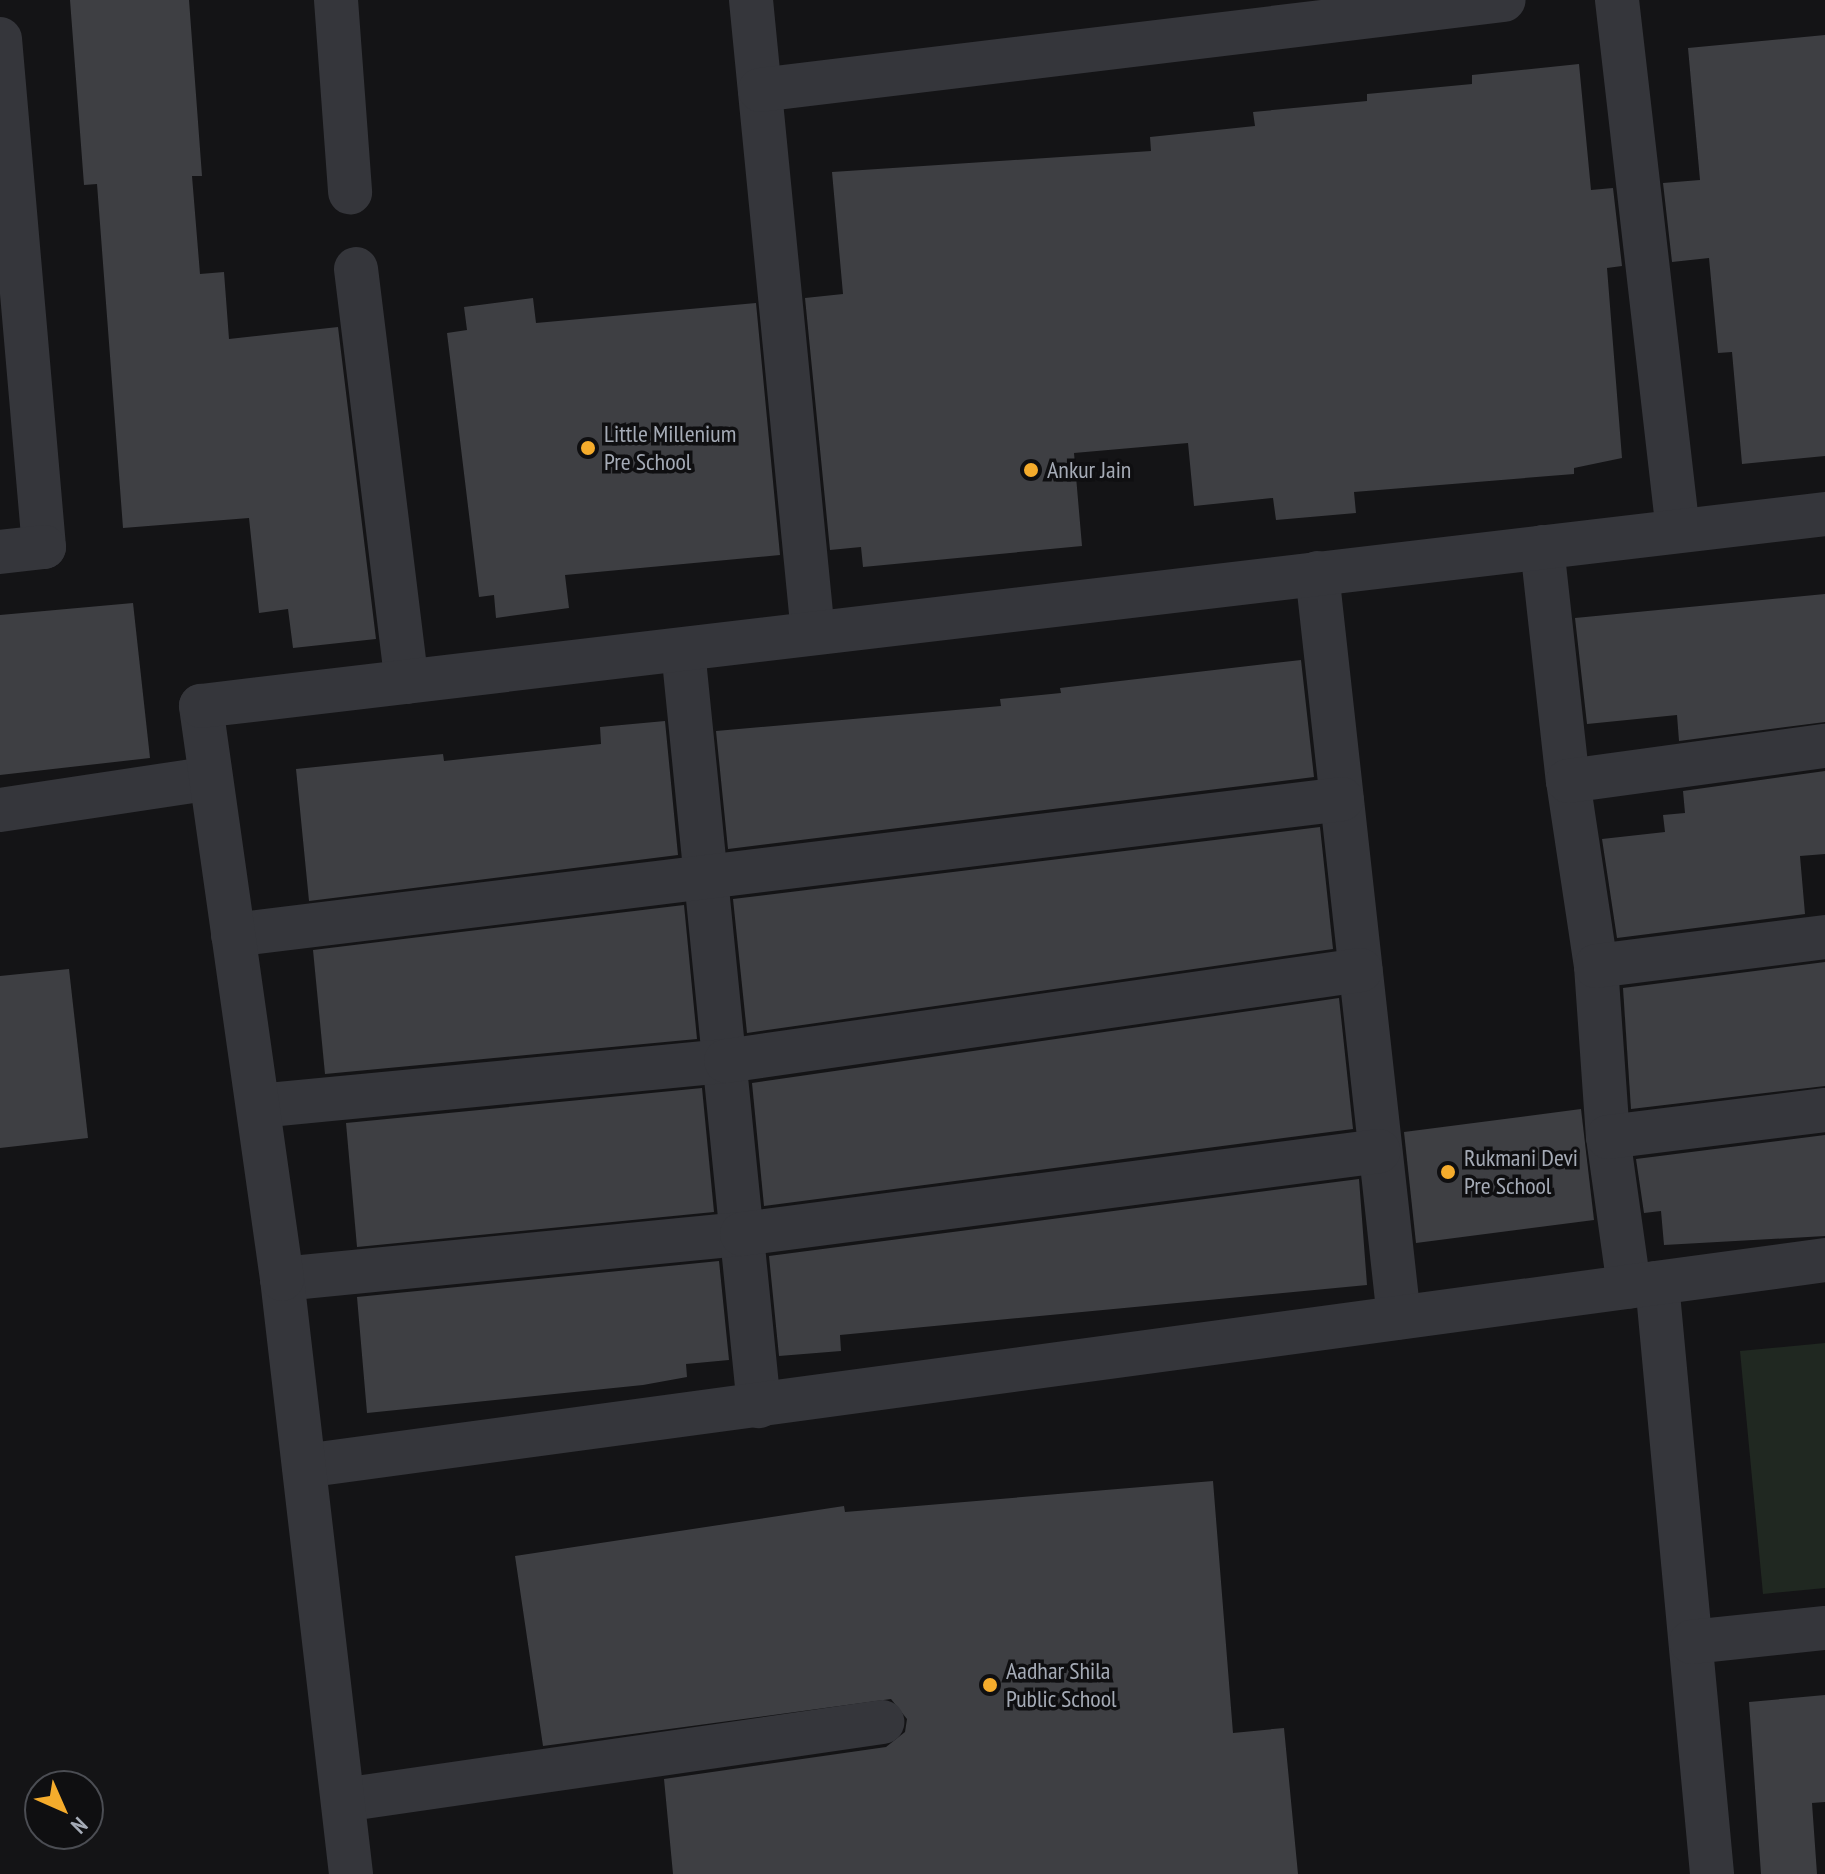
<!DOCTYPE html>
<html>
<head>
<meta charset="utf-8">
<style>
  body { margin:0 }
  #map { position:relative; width:1825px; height:1874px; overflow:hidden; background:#141416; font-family:"PT Sans Narrow",sans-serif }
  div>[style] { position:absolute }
  .green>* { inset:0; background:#202821 }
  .building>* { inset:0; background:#3e3f43 }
  .minor>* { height:44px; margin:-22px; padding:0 22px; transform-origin:22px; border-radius:22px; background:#35363b }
  .dots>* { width:22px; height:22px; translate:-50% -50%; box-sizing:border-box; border:4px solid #0f0f11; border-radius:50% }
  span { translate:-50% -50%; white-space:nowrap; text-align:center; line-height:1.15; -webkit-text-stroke:7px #0f0f11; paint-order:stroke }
  .poi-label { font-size:24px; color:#a5abb6 }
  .left { translate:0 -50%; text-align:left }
  .north { position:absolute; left:24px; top:1770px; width:80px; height:80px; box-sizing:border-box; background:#0f0f11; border:2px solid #4b4d53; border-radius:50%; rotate:135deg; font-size:22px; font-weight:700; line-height:32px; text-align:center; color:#a5abb6 }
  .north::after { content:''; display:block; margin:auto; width:28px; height:36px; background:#f5ac2c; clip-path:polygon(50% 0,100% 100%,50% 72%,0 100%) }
</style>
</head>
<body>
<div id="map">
  <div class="green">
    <i style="clip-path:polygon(1825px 1343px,1825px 1588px,1763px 1594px,1740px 1351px)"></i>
  </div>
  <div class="building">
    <i style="clip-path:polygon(70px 0,189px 0,202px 176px,192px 176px,200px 274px,224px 272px,229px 339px,338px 327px,376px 639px,293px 648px,288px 609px,259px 613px,249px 518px,123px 528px,97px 184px,84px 185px)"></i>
    <i style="clip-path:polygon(1825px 35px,1825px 456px,1742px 464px,1732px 352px,1718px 353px,1709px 258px,1672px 262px,1663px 183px,1700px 180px,1688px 48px)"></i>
    <i style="clip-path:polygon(1579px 64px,1591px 190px,1613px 188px,1622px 266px,1607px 268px,1622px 458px,1574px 468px,1574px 474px,1354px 492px,1356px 513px,1276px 520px,1273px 498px,1194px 506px,1188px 443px,1074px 453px,1082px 546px,863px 567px,861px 547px,830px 550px,805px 298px,843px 294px,832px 172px,1151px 151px,1150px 137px,1255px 126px,1253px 112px,1367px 101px,1367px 94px,1472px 84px,1472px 75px)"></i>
    <i style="clip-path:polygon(533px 298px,536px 323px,756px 303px,780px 555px,565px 575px,569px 608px,496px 618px,494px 595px,479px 597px,447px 333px,467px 330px,464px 307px)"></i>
    <i style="clip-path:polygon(1825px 594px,1825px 722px,1679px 741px,1677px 715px,1587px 724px,1575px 618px)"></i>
    <i style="clip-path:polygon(133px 603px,150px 758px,0 775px,0 615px)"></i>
    <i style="clip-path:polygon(1301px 660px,1314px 777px,728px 849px,716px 731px,1001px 706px,1000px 699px,1061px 693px,1060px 688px)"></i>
    <i style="clip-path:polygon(665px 721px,678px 855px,309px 901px,296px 769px,443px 754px,444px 761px,601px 744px,600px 727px)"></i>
    <i style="clip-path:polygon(1825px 771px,1825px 854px,1800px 856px,1805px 914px,1617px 938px,1602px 839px,1665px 832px,1663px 815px,1685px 813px,1683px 791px)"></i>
    <i style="clip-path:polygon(1320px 827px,1333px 949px,747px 1033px,733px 899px)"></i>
    <i style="clip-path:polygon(684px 905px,697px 1039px,325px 1074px,313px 950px)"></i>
    <i style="clip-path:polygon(1825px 962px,1825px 1086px,1631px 1109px,1623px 988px)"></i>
    <i style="clip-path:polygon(69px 969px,88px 1138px,0 1148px,0 976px)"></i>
    <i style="clip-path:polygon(1339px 998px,1353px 1129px,764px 1206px,752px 1083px)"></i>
    <i style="clip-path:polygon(702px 1088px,714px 1212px,357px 1247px,346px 1123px)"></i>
    <i style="clip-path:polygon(1581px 1109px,1594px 1220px,1416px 1243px,1404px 1132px)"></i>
    <i style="clip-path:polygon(1825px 1135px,1825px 1236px,1664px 1245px,1661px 1211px,1644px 1213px,1636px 1159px)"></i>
    <i style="clip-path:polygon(1359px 1179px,1367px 1285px,840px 1335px,841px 1351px,779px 1356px,769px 1256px)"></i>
    <i style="clip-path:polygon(719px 1261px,729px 1360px,686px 1364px,687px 1377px,643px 1385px,367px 1413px,357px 1297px)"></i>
    <i style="clip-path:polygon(1213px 1481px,1233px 1733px,1284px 1728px,1298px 1874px,673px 1874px,664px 1779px,886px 1747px,905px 1732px,907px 1719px,891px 1699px,543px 1746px,515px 1556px,844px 1506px,845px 1512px)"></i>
    <i style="clip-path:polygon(1825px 1695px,1825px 1802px,1812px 1803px,1817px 1874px,1761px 1874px,1749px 1702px)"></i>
  </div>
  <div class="minor">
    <i style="left:336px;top:0;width:193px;rotate:85.8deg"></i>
    <i style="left:751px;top:0;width:636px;rotate:84.41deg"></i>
    <i style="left:1617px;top:0;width:534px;rotate:83.45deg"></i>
    <i style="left:0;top:39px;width:510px;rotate:85.05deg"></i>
    <i style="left:44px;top:547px;width:44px;rotate:173.5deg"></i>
    <i style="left:760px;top:90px;width:749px;rotate:-6.9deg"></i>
    <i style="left:356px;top:269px;width:416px;rotate:83deg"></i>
    <i style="left:1542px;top:547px;width:235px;rotate:83.7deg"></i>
    <i style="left:1568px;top:781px;width:187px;rotate:81.4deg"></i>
    <i style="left:1596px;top:966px;width:171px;rotate:86deg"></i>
    <i style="left:1608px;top:1137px;width:151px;rotate:82deg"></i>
    <i style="left:1317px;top:573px;width:749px;rotate:83.72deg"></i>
    <i style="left:683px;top:650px;width:760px;rotate:84.26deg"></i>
    <i style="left:1568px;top:781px;width:259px;rotate:-7.8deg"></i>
    <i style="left:0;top:810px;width:213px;rotate:-8.6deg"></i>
    <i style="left:233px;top:935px;width:1117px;rotate:-6.99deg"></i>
    <i style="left:1596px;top:966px;width:231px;rotate:-7.2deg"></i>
    <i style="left:258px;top:1106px;width:470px;rotate:-5.5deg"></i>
    <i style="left:726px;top:1061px;width:641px;rotate:-8.16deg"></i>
    <i style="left:1608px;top:1137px;width:219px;rotate:-7.1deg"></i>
    <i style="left:282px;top:1279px;width:462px;rotate:-5.6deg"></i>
    <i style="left:742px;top:1234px;width:642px;rotate:-7.42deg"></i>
    <i style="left:1657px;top:1283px;width:594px;rotate:84.68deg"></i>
    <i style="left:304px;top:1466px;width:1535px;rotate:-7.71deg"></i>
    <i style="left:1691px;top:1642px;width:135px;rotate:-6deg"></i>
    <i style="left:343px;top:1800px;width:545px;rotate:-8.23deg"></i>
    <i style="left:351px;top:1874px;width:599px;rotate:-96.61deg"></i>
    <i style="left:282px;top:1279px;width:579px;rotate:-98.05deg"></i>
    <i style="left:201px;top:706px;width:1635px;rotate:-6.74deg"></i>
  </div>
  <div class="dots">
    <i style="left:588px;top:448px;background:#f5ac2c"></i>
    <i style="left:1031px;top:470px;background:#f5ac2c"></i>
    <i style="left:1448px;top:1172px;background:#f5ac2c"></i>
    <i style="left:990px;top:1685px;background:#f5ac2c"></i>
  </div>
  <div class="poi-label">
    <span class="left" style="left:604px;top:448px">Little Millenium<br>Pre School</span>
    <span class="left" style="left:1047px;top:470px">Ankur Jain</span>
    <span class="left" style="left:1464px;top:1172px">Rukmani Devi<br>Pre School</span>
    <span class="left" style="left:1006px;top:1685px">Aadhar Shila<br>Public School</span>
  </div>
  <div class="north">N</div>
</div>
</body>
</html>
